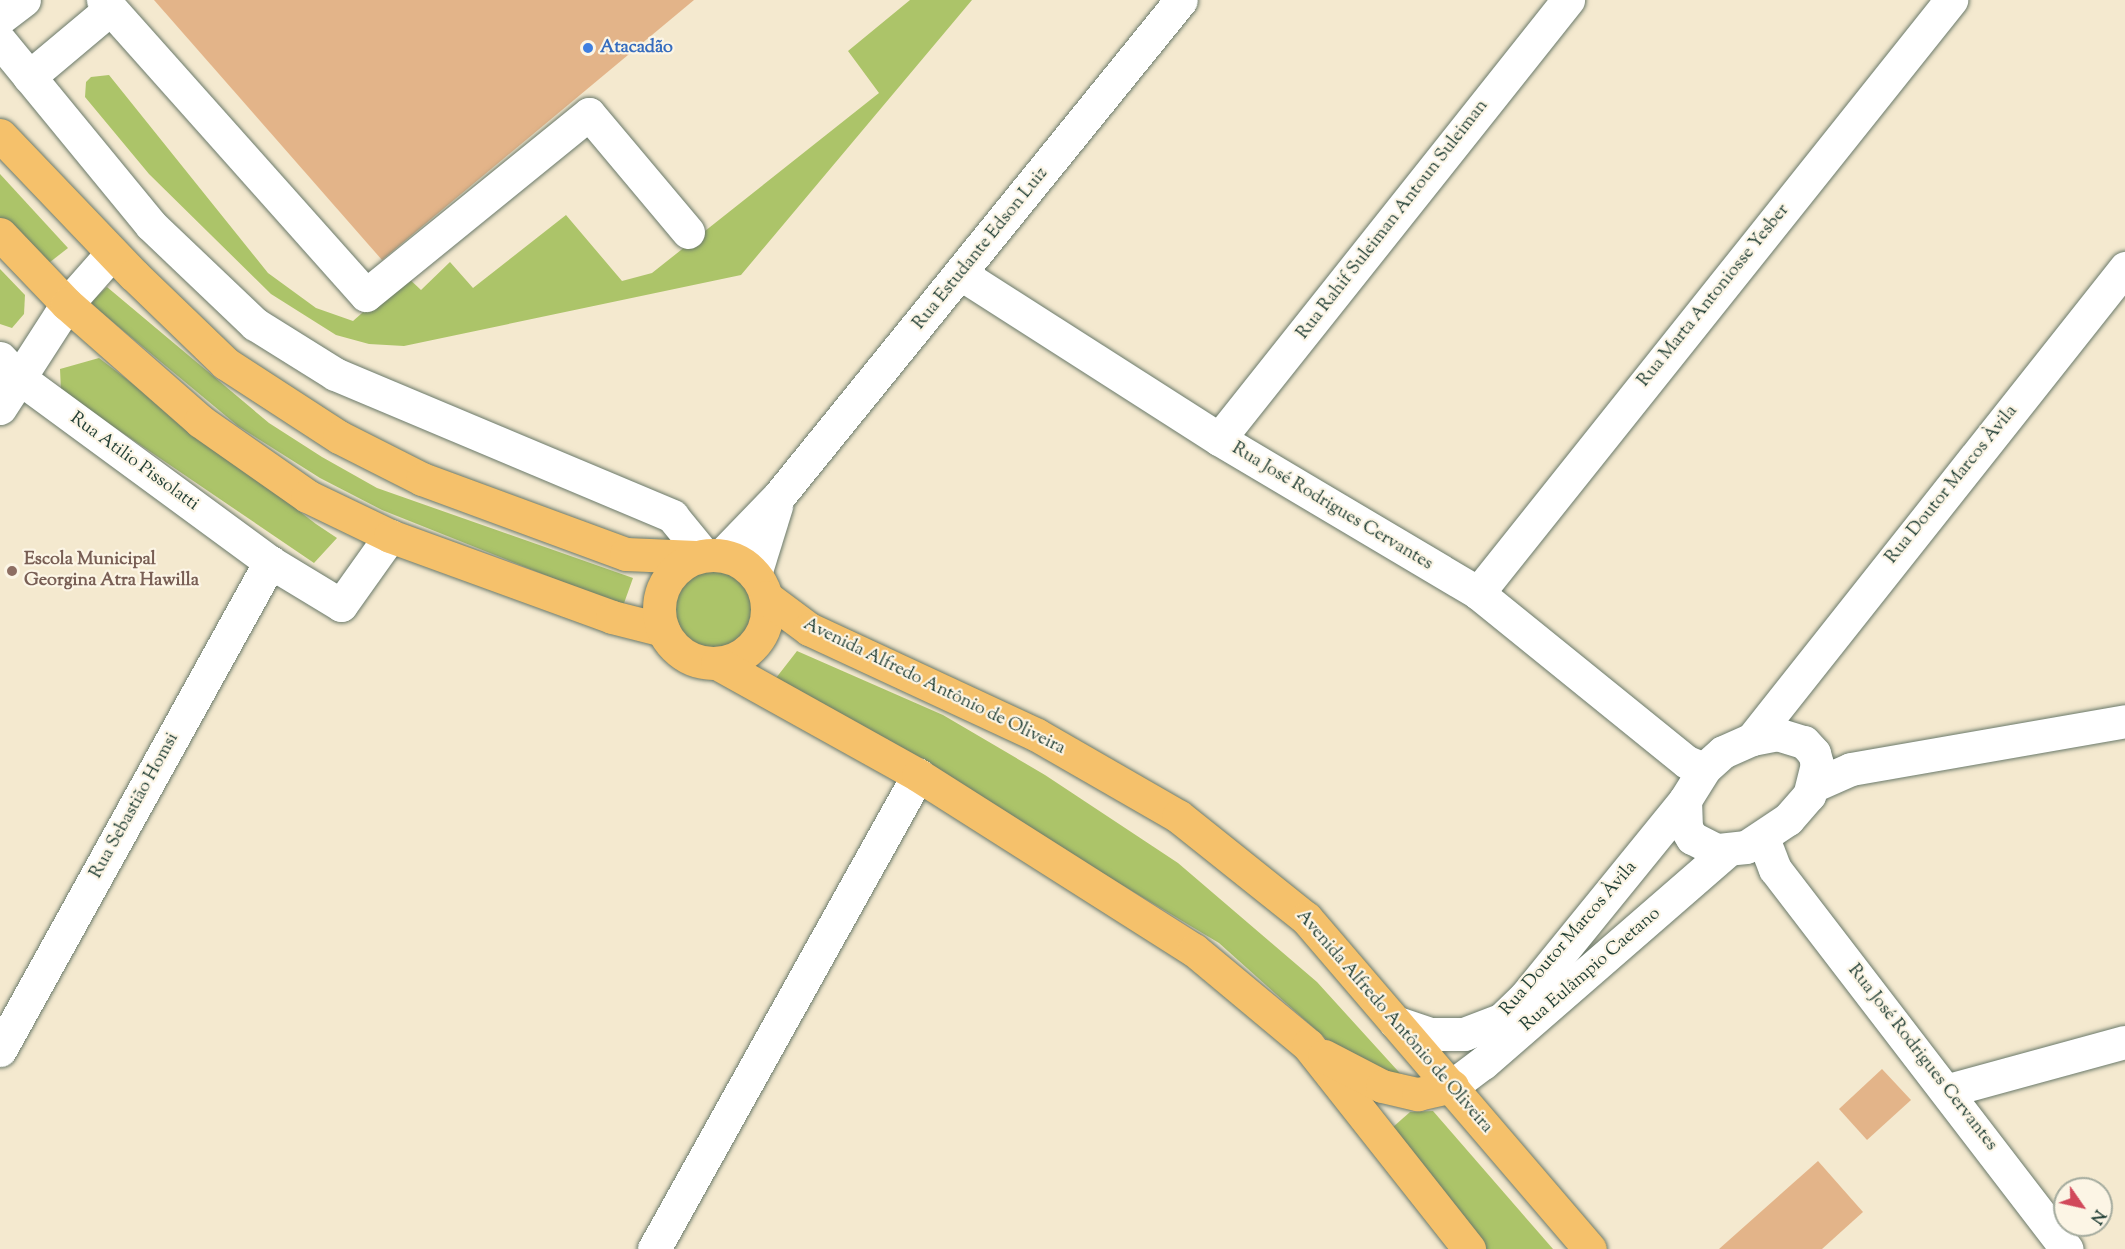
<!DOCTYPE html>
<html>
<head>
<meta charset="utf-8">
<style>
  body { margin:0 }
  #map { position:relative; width:2125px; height:1249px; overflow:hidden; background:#f4e9cf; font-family:"Sorts Mill Goudy",serif }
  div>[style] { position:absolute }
  .green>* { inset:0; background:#acc469 }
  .round { border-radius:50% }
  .building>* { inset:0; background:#e3b489 }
  .roads { filter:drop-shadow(0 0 2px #6a796a) drop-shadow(0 0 2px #6a796a) }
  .minor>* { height:33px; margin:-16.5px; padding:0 16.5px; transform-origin:16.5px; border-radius:16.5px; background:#fff }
  .major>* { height:33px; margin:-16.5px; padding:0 16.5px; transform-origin:16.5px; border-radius:16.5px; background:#f5c16b }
  .major>.ring { margin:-16.5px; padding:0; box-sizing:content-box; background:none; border:33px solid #f5c16b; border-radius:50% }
  .dots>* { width:16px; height:16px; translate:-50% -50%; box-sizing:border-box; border:3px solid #fcf5e5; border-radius:50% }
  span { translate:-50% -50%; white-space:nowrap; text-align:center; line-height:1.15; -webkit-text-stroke:4.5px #fcf5e5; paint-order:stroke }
  .shop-label { font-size:18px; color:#366cbe; font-weight:700 }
  .left { translate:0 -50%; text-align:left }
  .street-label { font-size:18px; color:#1f3d34 }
  .education-label { font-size:18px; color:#785e54; font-weight:700 }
  .north { position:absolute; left:2053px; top:1177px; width:60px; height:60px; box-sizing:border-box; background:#fcf5e5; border:2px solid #a4ab9e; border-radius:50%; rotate:124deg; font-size:16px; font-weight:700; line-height:24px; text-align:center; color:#1f3d34 }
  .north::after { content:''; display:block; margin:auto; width:21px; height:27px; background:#d1495b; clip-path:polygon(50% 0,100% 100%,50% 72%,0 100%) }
</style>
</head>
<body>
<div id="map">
  <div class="green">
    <i style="clip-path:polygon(910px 0,972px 0,741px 275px,404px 346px,369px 344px,336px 335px,271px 294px,149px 174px,85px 97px,86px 82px,91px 77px,109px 75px,268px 273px,316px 308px,353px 321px,405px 275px,421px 290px,450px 262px,473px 288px,566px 215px,622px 281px,652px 273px,879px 93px,848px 51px)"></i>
    <i style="clip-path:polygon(0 174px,68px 248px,45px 266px,0 219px)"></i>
    <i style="clip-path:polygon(0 269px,25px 295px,24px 314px,12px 328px,0 324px)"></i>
    <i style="clip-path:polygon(107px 287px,269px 423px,322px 457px,377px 488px,633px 578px,623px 606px,382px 510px,320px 478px,238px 426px,90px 303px)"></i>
    <i style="clip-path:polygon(99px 358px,316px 524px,337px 538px,314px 563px,61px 391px,60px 369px)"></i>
    <i class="round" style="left:670px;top:564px;width:88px;height:88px"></i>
    <i style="clip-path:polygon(797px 651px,943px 715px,1045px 775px,1178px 863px,1317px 982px,1407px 1081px,1354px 1064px,1219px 943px,776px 678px)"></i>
    <i style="clip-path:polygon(1433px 1111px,1553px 1249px,1480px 1249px,1384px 1135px,1410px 1112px)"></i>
  </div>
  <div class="building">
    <i style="clip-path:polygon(154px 0,694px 0,382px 260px)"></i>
    <i style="clip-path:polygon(1882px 1069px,1911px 1100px,1867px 1140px,1839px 1109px)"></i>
    <i style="clip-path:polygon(1818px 1161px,1863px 1212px,1822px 1249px,1719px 1249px)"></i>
  </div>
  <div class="roads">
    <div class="minor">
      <i style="left:103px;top:0;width:395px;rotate:48.3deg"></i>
      <i style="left:366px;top:295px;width:287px;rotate:-39.1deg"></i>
      <i style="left:589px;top:114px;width:154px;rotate:50deg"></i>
      <i style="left:0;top:18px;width:30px;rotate:-37deg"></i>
      <i style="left:0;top:41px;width:238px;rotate:50.6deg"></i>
      <i style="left:151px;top:225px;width:144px;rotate:43.6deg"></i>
      <i style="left:255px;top:324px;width:94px;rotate:32deg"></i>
      <i style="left:335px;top:374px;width:366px;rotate:22.8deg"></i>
      <i style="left:672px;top:516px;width:50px;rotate:50.6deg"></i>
      <i style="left:29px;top:77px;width:106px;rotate:-40deg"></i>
      <i style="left:961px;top:274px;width:306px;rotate:32.6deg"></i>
      <i style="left:1219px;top:439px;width:301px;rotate:30.7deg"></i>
      <i style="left:1478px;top:593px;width:269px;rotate:39deg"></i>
      <i style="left:1687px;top:762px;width:18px;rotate:22deg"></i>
      <i style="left:0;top:358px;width:26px;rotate:47deg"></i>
      <i style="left:18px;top:377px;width:313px;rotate:36.3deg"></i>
      <i style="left:270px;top:562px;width:83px;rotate:31.2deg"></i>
      <i style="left:341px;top:605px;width:85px;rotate:-54.6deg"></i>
      <i style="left:0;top:408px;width:124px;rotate:-57.2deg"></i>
      <i style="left:67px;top:304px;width:68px;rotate:-48.6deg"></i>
      <i style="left:1219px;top:439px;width:561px;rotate:-51.52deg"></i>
      <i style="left:722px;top:555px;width:82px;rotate:-46deg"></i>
      <i style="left:779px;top:496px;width:638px;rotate:-50.98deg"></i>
      <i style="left:755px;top:574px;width:71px;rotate:-72.8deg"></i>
      <i style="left:1478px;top:593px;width:759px;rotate:-51.42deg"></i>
      <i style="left:1752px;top:739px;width:601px;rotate:-51.62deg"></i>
      <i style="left:1815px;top:785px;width:39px;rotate:-24deg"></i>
      <i style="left:1851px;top:769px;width:278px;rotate:-9.9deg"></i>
      <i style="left:1763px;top:838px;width:33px;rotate:69deg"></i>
      <i style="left:1775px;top:869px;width:479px;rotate:52.5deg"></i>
      <i style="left:1395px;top:1022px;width:36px;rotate:19deg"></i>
      <i style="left:1429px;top:1034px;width:35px"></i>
      <i style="left:1464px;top:1034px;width:40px;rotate:-21deg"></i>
      <i style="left:1501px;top:1020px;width:33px;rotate:-44deg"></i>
      <i style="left:1525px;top:997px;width:254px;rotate:-50.9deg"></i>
      <i style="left:1685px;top:800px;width:36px;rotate:-58deg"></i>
      <i style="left:1704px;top:769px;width:25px;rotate:-42deg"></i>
      <i style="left:1723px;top:752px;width:32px;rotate:-24deg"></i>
      <i style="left:1752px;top:739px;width:25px;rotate:-11deg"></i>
      <i style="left:1777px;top:734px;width:28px;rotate:17deg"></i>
      <i style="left:1804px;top:742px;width:15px;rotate:48deg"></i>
      <i style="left:1814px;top:753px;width:11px;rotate:75deg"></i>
      <i style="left:1817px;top:764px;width:32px;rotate:104deg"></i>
      <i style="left:1809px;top:795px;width:32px;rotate:131deg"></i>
      <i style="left:1788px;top:819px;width:50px;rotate:146.3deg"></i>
      <i style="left:1746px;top:847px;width:30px;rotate:174deg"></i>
      <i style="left:1716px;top:850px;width:27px;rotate:-153deg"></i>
      <i style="left:1692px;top:838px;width:12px;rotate:-121deg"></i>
      <i style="left:1686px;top:828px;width:28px;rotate:-92deg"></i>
      <i style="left:0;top:1050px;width:558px;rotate:-61.05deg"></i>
      <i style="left:1452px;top:1086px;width:39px;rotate:-37deg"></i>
      <i style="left:1483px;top:1063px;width:323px;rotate:-41deg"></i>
      <i style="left:1949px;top:1090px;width:182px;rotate:-15.3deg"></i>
      <i style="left:654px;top:1249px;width:543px;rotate:-60.88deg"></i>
    </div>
    <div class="major">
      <i style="left:0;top:135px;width:194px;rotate:46.3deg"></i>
      <i style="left:134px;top:275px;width:127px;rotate:44deg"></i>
      <i style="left:225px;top:363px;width:136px;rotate:33deg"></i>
      <i style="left:339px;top:437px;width:93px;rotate:26.8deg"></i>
      <i style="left:422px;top:479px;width:217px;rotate:20.2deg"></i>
      <i style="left:626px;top:554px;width:69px;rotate:2.5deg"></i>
      <i style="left:0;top:234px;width:97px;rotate:46.3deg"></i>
      <i style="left:67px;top:304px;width:177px;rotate:41.3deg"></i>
      <i style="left:200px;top:421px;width:131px;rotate:35deg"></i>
      <i style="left:307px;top:496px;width:92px;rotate:25.7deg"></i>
      <i style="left:390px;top:536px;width:236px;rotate:20deg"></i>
      <i style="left:612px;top:617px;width:53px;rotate:14.3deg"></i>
      <i class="ring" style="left:659px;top:555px;width:75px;height:75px"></i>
      <i style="left:766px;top:597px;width:54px;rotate:36.7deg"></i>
      <i style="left:809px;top:629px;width:251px;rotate:24.9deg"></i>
      <i style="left:1037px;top:735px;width:163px;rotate:29.9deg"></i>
      <i style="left:1178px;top:816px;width:164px;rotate:38.6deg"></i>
      <i style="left:1306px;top:918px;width:436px;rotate:49.4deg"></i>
      <i style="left:717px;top:663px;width:230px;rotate:29.1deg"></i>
      <i style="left:918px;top:775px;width:327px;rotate:32.4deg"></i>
      <i style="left:1194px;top:950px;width:148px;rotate:39.8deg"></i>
      <i style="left:1308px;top:1045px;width:260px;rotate:51.7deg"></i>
      <i style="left:1324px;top:1056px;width:65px;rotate:27.3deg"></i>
      <i style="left:1382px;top:1086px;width:37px;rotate:13deg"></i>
      <i style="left:1418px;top:1094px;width:35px;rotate:-13deg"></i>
    </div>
  </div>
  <div class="dots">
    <i style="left:588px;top:48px;background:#3f7fe0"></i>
    <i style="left:12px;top:571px;background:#8d6e63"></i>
  </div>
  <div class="shop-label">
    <span class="left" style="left:600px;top:48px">Atacadão</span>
  </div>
  <div class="street-label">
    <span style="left:1393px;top:220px;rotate:-52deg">Rua Rahif Suleiman Antoun Suleiman</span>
    <span style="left:981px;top:249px;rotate:-51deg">Rua Estudante Edson Luiz</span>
    <span style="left:1714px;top:296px;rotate:-51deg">Rua Marta Antoniosse Yesber</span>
    <span style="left:134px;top:462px;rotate:36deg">Rua Atilio Pissolatti</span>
    <span style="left:1952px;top:485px;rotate:-51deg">Rua Doutor Marcos Àvila</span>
    <span style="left:1332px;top:507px;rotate:31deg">Rua José Rodrigues Cervantes</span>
    <span style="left:934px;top:687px;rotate:26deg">Avenida Alfredo Antônio de Oliveira</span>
    <span style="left:135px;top:806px;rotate:-61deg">Rua Sebastião Homsi</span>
    <span style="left:1569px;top:939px;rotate:-49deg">Rua Doutor Marcos Àvila</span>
    <span style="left:1591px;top:970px;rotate:-41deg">Rua Eulâmpio Caetano</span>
    <span style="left:1394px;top:1022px;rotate:49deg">Avenida Alfredo Antônio de Oliveira</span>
    <span style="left:1922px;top:1058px;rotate:52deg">Rua José Rodrigues Cervantes</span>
  </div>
  <div class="education-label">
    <span class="left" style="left:24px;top:571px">Escola Municipal<br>Georgina Atra Hawilla</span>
  </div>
  <div class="north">N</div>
</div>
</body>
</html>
